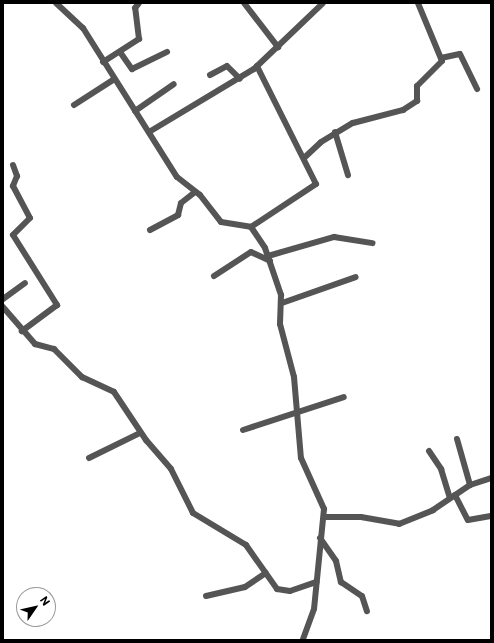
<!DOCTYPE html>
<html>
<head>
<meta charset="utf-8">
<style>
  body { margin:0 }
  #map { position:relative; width:494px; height:643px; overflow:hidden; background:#fff; font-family:Commissioner,sans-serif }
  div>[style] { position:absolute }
  .minor>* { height:6px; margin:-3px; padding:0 3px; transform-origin:3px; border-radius:3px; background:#555 }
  span { translate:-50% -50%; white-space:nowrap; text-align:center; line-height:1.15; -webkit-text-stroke:3px #fff; paint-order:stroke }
  .frame { position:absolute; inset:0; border:4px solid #000; pointer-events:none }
  .north { position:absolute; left:16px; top:587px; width:40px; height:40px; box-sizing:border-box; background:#fff; border:1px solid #999; border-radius:50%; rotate:56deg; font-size:11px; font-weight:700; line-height:16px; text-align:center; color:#000 }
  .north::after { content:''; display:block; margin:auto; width:14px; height:18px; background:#000; clip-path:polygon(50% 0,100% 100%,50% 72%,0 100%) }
</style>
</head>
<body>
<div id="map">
  <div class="minor">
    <i style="left:56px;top:3px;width:37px;rotate:43deg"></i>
    <i style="left:83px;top:28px;width:176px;rotate:57.8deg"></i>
    <i style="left:177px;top:177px;width:29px;rotate:38deg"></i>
    <i style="left:200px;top:195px;width:34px;rotate:52deg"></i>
    <i style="left:221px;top:222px;width:30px;rotate:9deg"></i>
    <i style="left:251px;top:227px;width:25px;rotate:56deg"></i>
    <i style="left:265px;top:248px;width:50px;rotate:71.2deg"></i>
    <i style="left:281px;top:295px;width:29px;rotate:92deg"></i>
    <i style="left:280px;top:324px;width:55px;rotate:75.2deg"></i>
    <i style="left:294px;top:377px;width:81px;rotate:85.1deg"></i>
    <i style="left:301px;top:458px;width:56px;rotate:65.7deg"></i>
    <i style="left:324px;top:509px;width:100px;rotate:95.7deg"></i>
    <i style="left:314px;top:609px;width:33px;rotate:110deg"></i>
    <i style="left:244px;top:3px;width:56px;rotate:52.3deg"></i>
    <i style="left:120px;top:52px;width:21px;rotate:55deg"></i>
    <i style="left:132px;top:69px;width:39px;rotate:-26deg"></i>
    <i style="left:441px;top:58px;width:19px;rotate:-12deg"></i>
    <i style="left:460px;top:54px;width:39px;rotate:64deg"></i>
    <i style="left:103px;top:62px;width:43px;rotate:-32.6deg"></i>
    <i style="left:139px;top:39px;width:31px;rotate:-97deg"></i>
    <i style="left:135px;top:8px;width:6px;rotate:-51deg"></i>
    <i style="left:210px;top:75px;width:19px;rotate:-28deg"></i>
    <i style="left:227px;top:66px;width:18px;rotate:45deg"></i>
    <i style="left:74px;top:105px;width:46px;rotate:-32.7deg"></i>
    <i style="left:135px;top:111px;width:47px;rotate:-34.7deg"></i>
    <i style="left:149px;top:132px;width:122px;rotate:-31deg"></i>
    <i style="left:254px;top:69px;width:95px;rotate:-43.7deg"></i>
    <i style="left:335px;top:132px;width:45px;rotate:73.2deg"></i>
    <i style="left:304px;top:158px;width:23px;rotate:-43deg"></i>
    <i style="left:321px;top:142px;width:37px;rotate:-31deg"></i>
    <i style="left:353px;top:123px;width:52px;rotate:-14.6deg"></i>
    <i style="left:403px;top:110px;width:17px;rotate:-33deg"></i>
    <i style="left:417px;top:101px;width:15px;rotate:-90deg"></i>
    <i style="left:417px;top:86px;width:35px;rotate:-45deg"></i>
    <i style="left:442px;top:61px;width:63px;rotate:-112.5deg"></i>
    <i style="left:13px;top:165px;width:12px;rotate:70deg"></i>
    <i style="left:17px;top:176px;width:11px;rotate:112deg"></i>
    <i style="left:13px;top:186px;width:36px;rotate:62deg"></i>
    <i style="left:30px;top:218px;width:24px;rotate:135deg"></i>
    <i style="left:13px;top:235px;width:83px;rotate:57.8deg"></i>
    <i style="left:57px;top:305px;width:44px;rotate:143.4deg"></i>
    <i style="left:251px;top:227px;width:78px;rotate:-33.5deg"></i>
    <i style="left:316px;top:184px;width:132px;rotate:-116.6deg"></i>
    <i style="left:150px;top:230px;width:32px;rotate:-28deg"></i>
    <i style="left:178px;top:215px;width:12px;rotate:-76deg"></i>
    <i style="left:181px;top:203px;width:18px;rotate:-38deg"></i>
    <i style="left:268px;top:256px;width:69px;rotate:-16.1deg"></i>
    <i style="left:334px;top:237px;width:39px;rotate:9deg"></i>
    <i style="left:214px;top:276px;width:44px;rotate:-33deg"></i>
    <i style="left:251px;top:252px;width:21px;rotate:25deg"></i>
    <i style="left:3px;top:299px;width:27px;rotate:-36deg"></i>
    <i style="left:282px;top:303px;width:78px;rotate:-19.4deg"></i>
    <i style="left:3px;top:307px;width:49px;rotate:49.1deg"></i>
    <i style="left:35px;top:344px;width:20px;rotate:15deg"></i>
    <i style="left:54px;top:349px;width:40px;rotate:45deg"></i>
    <i style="left:82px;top:377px;width:35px;rotate:25deg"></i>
    <i style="left:114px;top:392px;width:58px;rotate:56.3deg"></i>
    <i style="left:146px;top:440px;width:38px;rotate:49deg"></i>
    <i style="left:171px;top:469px;width:49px;rotate:63.4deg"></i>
    <i style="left:193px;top:513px;width:62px;rotate:31.1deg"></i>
    <i style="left:246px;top:545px;width:54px;rotate:54.8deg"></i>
    <i style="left:277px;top:589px;width:13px;rotate:9deg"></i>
    <i style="left:290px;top:591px;width:28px;rotate:-19deg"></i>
    <i style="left:243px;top:430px;width:106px;rotate:-18.1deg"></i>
    <i style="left:457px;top:439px;width:48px;rotate:74.2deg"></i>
    <i style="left:429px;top:451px;width:22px;rotate:56deg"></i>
    <i style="left:441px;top:469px;width:30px;rotate:73deg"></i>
    <i style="left:89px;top:458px;width:57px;rotate:-26.1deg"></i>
    <i style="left:455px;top:495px;width:28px;rotate:63deg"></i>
    <i style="left:468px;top:520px;width:23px;rotate:-10deg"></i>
    <i style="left:324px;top:517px;width:37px"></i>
    <i style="left:361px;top:517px;width:39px;rotate:10deg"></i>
    <i style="left:399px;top:524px;width:37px;rotate:-22deg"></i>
    <i style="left:433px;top:510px;width:45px;rotate:-34deg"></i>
    <i style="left:470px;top:485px;width:22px;rotate:-18deg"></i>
    <i style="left:320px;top:538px;width:28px;rotate:55deg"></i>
    <i style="left:336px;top:561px;width:22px;rotate:77deg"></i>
    <i style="left:341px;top:582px;width:25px;rotate:34deg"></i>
    <i style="left:362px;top:596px;width:16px;rotate:72deg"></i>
    <i style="left:206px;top:596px;width:40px;rotate:-13deg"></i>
    <i style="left:245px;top:587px;width:25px;rotate:-34deg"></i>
  </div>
  <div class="frame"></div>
  <div class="north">N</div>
</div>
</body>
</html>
